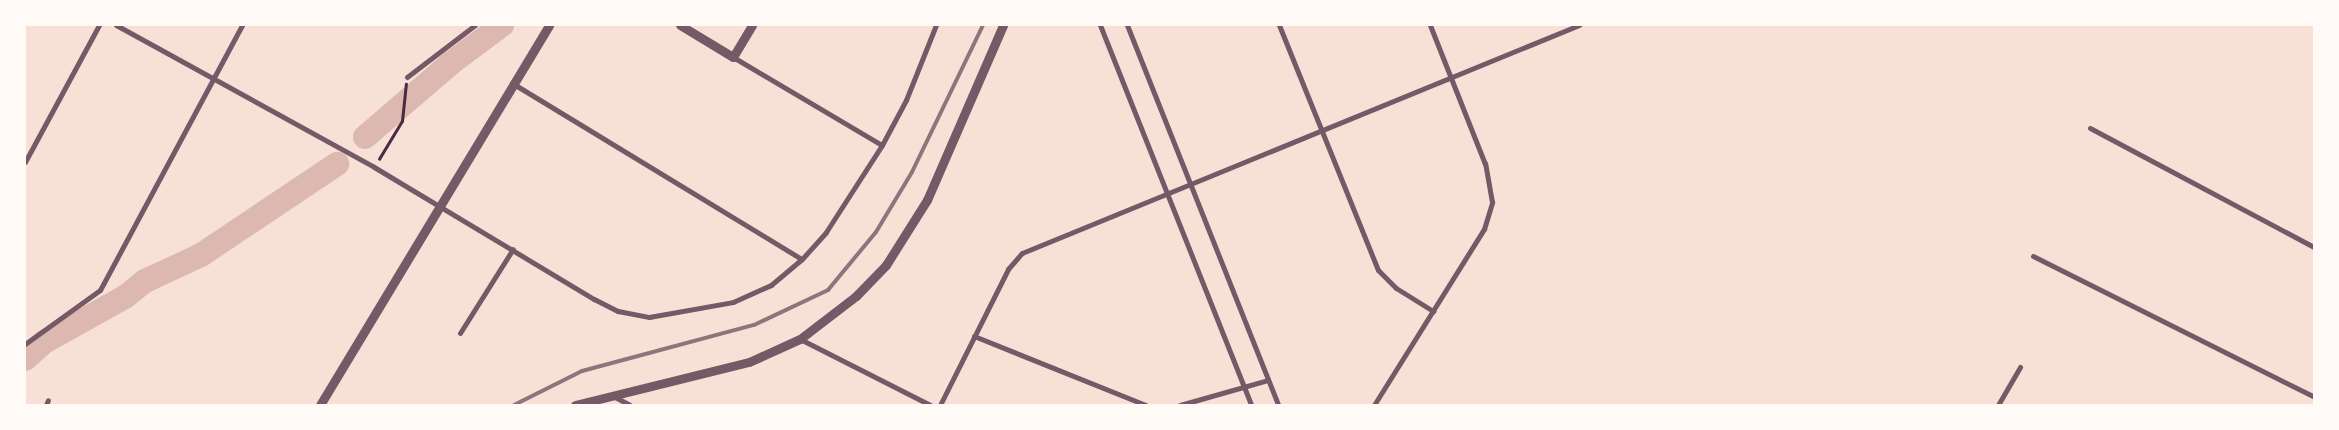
<!DOCTYPE html>
<html>
<head>
<meta charset="utf-8">
<style>
  body { margin:0 }
  #map { position:relative; width:2339px; height:430px; overflow:hidden; background:#f7e1d7; font-family:Quicksand,sans-serif }
  div>[style] { position:absolute }
  .river>* { height:24px; margin:-12px; padding:0 12px; transform-origin:12px; border-radius:12px; background:#dcb8b0 }
  .path>* { height:2.5px; margin:-1.25px; padding:0 1.25px; transform-origin:1.25px; border-radius:1.25px; background:#4a2c40 }
  .minor>* { height:5px; margin:-2.5px; padding:0 2.5px; transform-origin:2.5px; border-radius:2.5px; background:#755966 }
  .tertiary>* { height:9px; margin:-4.5px; padding:0 4.5px; transform-origin:4.5px; border-radius:4.5px; background:#755966 }
  .rail>* { height:4px; margin:-2px; padding:0 2px; transform-origin:2px; border-radius:2px; background:#8f747c }
  span { translate:-50% -50%; white-space:nowrap; text-align:center; line-height:1.15; -webkit-text-stroke:4px #fffaf5; paint-order:stroke }
  .frame { position:absolute; inset:0; border:26px solid #fffaf5; pointer-events:none }
</style>
</head>
<body>
<div id="map">
  <div class="river">
    <i style="left:365px;top:137px;width:113px;rotate:-40.7deg"></i>
    <i style="left:451px;top:63px;width:64px;rotate:-36.7deg"></i>
    <i style="left:25px;top:359px;width:25px;rotate:-42deg"></i>
    <i style="left:44px;top:342px;width:93px;rotate:-29.1deg"></i>
    <i style="left:125px;top:297px;width:26px;rotate:-39deg"></i>
    <i style="left:145px;top:281px;width:62px;rotate:-24.9deg"></i>
    <i style="left:201px;top:255px;width:164px;rotate:-33.8deg"></i>
  </div>
  <div class="path">
    <i style="left:379px;top:159px;width:44px;rotate:-58.8deg"></i>
    <i style="left:402px;top:121px;width:37px;rotate:-84deg"></i>
  </div>
  <div class="minor">
    <i style="left:116px;top:25px;width:294px;rotate:28.8deg"></i>
    <i style="left:374px;top:167px;width:257px;rotate:31deg"></i>
    <i style="left:594px;top:299px;width:27px;rotate:27deg"></i>
    <i style="left:618px;top:311px;width:32px;rotate:11deg"></i>
    <i style="left:649px;top:317px;width:85px;rotate:-10.1deg"></i>
    <i style="left:733px;top:302px;width:42px;rotate:-24.1deg"></i>
    <i style="left:771px;top:285px;width:40px;rotate:-40deg"></i>
    <i style="left:802px;top:259px;width:36px;rotate:-48deg"></i>
    <i style="left:826px;top:232px;width:103px;rotate:-57.2deg"></i>
    <i style="left:882px;top:145px;width:51px;rotate:-61.9deg"></i>
    <i style="left:906px;top:100px;width:81px;rotate:-68.2deg"></i>
    <i style="left:1100px;top:25px;width:409px;rotate:68.3deg"></i>
    <i style="left:1127px;top:25px;width:409px;rotate:68.3deg"></i>
    <i style="left:1279px;top:25px;width:264px;rotate:68deg"></i>
    <i style="left:1378px;top:270px;width:25px;rotate:45deg"></i>
    <i style="left:1396px;top:288px;width:44px;rotate:31.9deg"></i>
    <i style="left:733px;top:57px;width:173px;rotate:30.6deg"></i>
    <i style="left:407px;top:77px;width:86px;rotate:-37.4deg"></i>
    <i style="left:512px;top:83px;width:339px;rotate:31.3deg"></i>
    <i style="left:2090px;top:128px;width:254px;rotate:28deg"></i>
    <i style="left:25px;top:162px;width:156px;rotate:-61.6deg"></i>
    <i style="left:2033px;top:256px;width:314px;rotate:26.6deg"></i>
    <i style="left:460px;top:333px;width:99px;rotate:-57.8deg"></i>
    <i style="left:974px;top:336px;width:185px;rotate:21.9deg"></i>
    <i style="left:800px;top:339px;width:146px;rotate:26.9deg"></i>
    <i style="left:25px;top:344px;width:92px;rotate:-35.8deg"></i>
    <i style="left:100px;top:290px;width:301px;rotate:-61.8deg"></i>
    <i style="left:615px;top:397px;width:17px;rotate:28deg"></i>
    <i style="left:46px;top:405px;width:5px;rotate:-68deg"></i>
    <i style="left:940px;top:405px;width:152px;rotate:-63.4deg"></i>
    <i style="left:1008px;top:269px;width:21px;rotate:-49deg"></i>
    <i style="left:1022px;top:253px;width:602px;rotate:-22.26deg"></i>
    <i style="left:1180px;top:405px;width:91px;rotate:-15.9deg"></i>
    <i style="left:1374px;top:405px;width:208px;rotate:-58deg"></i>
    <i style="left:1484px;top:229px;width:28px;rotate:-73deg"></i>
    <i style="left:1492px;top:202px;width:39px;rotate:-100deg"></i>
    <i style="left:1485px;top:164px;width:149px;rotate:-111.6deg"></i>
    <i style="left:1998px;top:405px;width:44px;rotate:-59.9deg"></i>
  </div>
  <div class="tertiary">
    <i style="left:680px;top:25px;width:62px;rotate:31.1deg"></i>
    <i style="left:733px;top:57px;width:37px;rotate:-59deg"></i>
    <i style="left:320px;top:405px;width:444px;rotate:-58.9deg"></i>
    <i style="left:575px;top:405px;width:179px;rotate:-13.9deg"></i>
    <i style="left:749px;top:362px;width:56px;rotate:-24.3deg"></i>
    <i style="left:800px;top:339px;width:71px;rotate:-37.5deg"></i>
    <i style="left:856px;top:296px;width:43px;rotate:-45.9deg"></i>
    <i style="left:886px;top:265px;width:77px;rotate:-57.8deg"></i>
    <i style="left:927px;top:200px;width:191px;rotate:-66.5deg"></i>
  </div>
  <div class="rail">
    <i style="left:514px;top:405px;width:76px;rotate:-26.6deg"></i>
    <i style="left:582px;top:371px;width:178px;rotate:-15deg"></i>
    <i style="left:754px;top:325px;width:82px;rotate:-25.3deg"></i>
    <i style="left:828px;top:290px;width:75px;rotate:-50.4deg"></i>
    <i style="left:876px;top:232px;width:70px;rotate:-59deg"></i>
    <i style="left:912px;top:172px;width:163px;rotate:-64.2deg"></i>
  </div>
  <div class="frame"></div>
</div>
</body>
</html>
